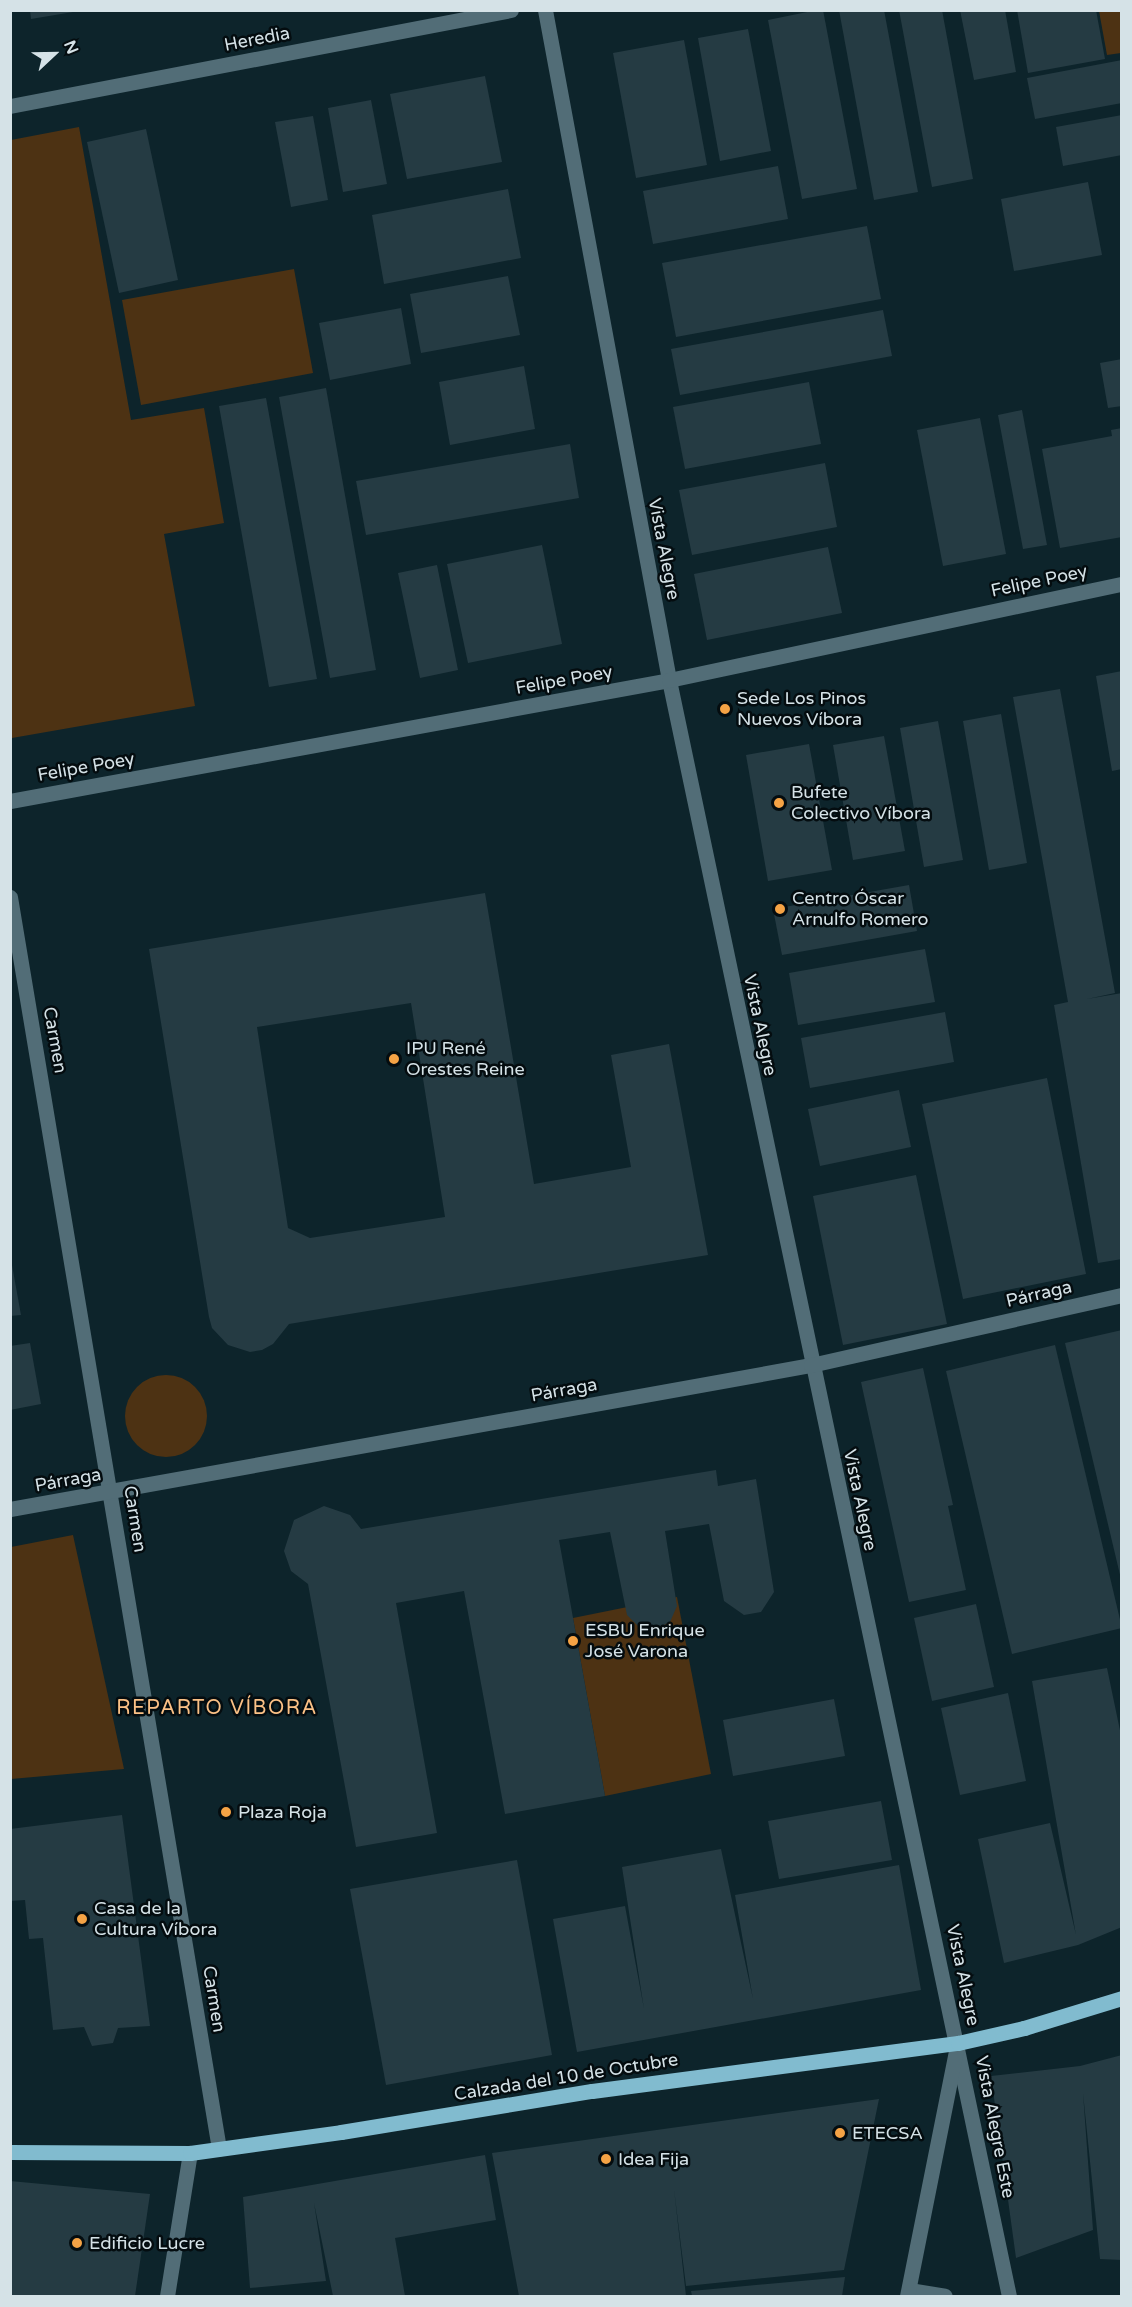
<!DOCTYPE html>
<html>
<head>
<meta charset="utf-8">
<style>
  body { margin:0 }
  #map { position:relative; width:1132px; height:2307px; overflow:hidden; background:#0d242b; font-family:"Varela Round",sans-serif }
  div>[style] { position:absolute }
  .green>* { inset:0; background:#4d3213 }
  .round { border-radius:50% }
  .building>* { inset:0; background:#253b43 }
  .minor>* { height:15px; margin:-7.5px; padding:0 7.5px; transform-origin:7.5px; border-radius:7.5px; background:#526d77 }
  .major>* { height:15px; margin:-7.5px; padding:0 7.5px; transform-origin:7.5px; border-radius:7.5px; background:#81bbcf }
  .dots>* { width:16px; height:16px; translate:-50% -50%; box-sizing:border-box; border:3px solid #040c0f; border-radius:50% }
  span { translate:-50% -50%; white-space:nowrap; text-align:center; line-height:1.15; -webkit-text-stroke:5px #040c0f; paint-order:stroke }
  .street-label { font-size:18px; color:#d5e2e7 }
  .poi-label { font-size:18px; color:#d5e2e7 }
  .left { translate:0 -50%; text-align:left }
  .neighbourhood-label { font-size:20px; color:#fbc186; letter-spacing:1.5px }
  .frame { position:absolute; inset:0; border:12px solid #d5e2e7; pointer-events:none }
  .north { position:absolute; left:24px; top:24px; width:60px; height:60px; -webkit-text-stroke:4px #040c0f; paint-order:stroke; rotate:68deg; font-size:16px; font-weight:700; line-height:24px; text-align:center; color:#d5e2e7 }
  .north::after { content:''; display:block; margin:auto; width:21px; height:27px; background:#d5e2e7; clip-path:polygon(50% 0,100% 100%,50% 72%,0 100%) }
</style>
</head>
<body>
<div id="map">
  <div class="green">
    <i style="clip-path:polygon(1099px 11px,1121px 11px,1121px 53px,1107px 55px)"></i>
    <i style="clip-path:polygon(79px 127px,131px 420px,204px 408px,224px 523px,164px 534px,195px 706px,12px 738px,11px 140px)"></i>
    <i style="clip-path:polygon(294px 269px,313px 373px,141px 405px,122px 300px)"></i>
    <i class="round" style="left:125px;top:1375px;width:82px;height:82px"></i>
    <i style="clip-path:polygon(73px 1535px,124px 1769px,11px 1779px,11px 1547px)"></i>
    <i style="clip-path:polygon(677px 1597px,711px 1774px,605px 1796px,573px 1618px)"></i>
  </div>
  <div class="building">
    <i style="clip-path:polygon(30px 10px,73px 10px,73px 12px,31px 19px)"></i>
    <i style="clip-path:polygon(817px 10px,823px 10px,857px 189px,802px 199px,768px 20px)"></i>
    <i style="clip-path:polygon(839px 10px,884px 10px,918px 192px,874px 200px)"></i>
    <i style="clip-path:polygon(899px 10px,942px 10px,973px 179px,932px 187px)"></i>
    <i style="clip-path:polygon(960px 10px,1005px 10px,1016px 72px,974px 80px)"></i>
    <i style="clip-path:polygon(1017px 10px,1096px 10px,1105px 59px,1028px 73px)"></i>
    <i style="clip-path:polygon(748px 29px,771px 151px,720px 161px,698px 38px)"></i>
    <i style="clip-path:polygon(684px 40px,707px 165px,636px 178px,613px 53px)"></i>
    <i style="clip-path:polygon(1122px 60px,1122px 103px,1035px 119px,1027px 78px)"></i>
    <i style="clip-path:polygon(485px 76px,502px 162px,407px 179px,390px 94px)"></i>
    <i style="clip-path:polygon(371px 100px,387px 184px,343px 192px,328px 108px)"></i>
    <i style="clip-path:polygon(1122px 115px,1122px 155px,1063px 166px,1056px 127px)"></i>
    <i style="clip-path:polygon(313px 116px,328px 200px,291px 207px,275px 122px)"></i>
    <i style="clip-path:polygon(146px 129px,178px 280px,119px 293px,87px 142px)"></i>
    <i style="clip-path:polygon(778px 166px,788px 219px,653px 244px,643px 191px)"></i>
    <i style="clip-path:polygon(1088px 182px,1102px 255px,1014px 271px,1001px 199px)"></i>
    <i style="clip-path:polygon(508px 189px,521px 258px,384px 284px,372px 215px)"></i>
    <i style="clip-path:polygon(867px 226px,881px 299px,676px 337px,662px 263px)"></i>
    <i style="clip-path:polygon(508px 276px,520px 335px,421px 353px,410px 294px)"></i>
    <i style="clip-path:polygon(401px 308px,411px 364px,330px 380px,319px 323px)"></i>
    <i style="clip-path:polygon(883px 310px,892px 356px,680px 395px,671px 349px)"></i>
    <i style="clip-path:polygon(1122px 359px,1122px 406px,1108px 408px,1100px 363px)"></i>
    <i style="clip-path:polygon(524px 366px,535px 429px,450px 445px,439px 382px)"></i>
    <i style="clip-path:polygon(809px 382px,821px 444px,685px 469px,673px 407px)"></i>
    <i style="clip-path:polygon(326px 388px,376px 670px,330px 678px,279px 397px)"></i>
    <i style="clip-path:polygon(266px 398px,317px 679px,269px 687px,219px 406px)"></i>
    <i style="clip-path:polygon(1022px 410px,1047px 545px,1023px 549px,998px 415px)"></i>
    <i style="clip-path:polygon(980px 418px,1006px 554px,943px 566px,917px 430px)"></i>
    <i style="clip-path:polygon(1122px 428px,1122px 537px,1060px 548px,1042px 449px,1112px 436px,1111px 430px)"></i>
    <i style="clip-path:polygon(570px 444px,579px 498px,366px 535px,356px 481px)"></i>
    <i style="clip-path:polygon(825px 463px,837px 527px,692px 555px,679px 490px)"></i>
    <i style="clip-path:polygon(542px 545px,562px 644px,468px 663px,447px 564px)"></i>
    <i style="clip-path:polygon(828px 547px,842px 613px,707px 640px,694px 574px)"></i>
    <i style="clip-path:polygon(437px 565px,458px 670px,420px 678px,398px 573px)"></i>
    <i style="clip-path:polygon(1122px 671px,1122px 769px,1112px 771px,1096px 676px)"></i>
    <i style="clip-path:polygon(1060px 689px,1115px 993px,1087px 999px,1122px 993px,1122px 1259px,1098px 1263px,1054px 1005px,1068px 1002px,1013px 697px)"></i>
    <i style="clip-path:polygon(1001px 714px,1027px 863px,989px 870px,963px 721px)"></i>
    <i style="clip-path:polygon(938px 721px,963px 860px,924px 867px,900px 728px)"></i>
    <i style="clip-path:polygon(884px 736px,905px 851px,853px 860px,833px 745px)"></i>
    <i style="clip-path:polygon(809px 744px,832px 870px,768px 881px,746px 755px)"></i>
    <i style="clip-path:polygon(909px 885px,917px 931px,782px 955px,773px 909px)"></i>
    <i style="clip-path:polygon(evenodd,485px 893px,534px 1184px,631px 1167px,611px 1055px,669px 1044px,708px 1255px,289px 1324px,273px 1344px,262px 1350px,250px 1352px,228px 1345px,212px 1328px,209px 1317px,149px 949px,485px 893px,411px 1003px,445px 1217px,310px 1238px,288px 1228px,257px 1027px,411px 1003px)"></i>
    <i style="clip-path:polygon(925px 949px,935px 1002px,798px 1025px,789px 973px)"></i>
    <i style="clip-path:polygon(945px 1012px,954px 1062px,810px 1088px,801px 1038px)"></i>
    <i style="clip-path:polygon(1047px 1078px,1086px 1274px,963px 1299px,922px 1104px)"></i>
    <i style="clip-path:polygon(899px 1090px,911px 1147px,820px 1166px,808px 1109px)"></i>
    <i style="clip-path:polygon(916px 1175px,947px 1324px,843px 1345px,813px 1196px)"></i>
    <i style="clip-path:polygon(10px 1254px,21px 1315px,10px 1316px)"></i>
    <i style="clip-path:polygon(1122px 1330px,1122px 1579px,1121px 1579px,1065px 1343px)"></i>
    <i style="clip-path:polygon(30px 1343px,41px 1404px,10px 1410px,10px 1346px)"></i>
    <i style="clip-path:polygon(1055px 1345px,1122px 1628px,1012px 1654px,946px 1371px)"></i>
    <i style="clip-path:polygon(923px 1368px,953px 1505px,948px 1506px,966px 1590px,909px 1602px,861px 1382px)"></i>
    <i style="clip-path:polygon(716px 1470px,718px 1486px,756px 1479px,774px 1592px,761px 1612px,744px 1615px,724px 1601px,709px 1524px,665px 1531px,677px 1606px,670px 1622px,656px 1629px,639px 1627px,627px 1615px,610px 1532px,559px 1540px,605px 1796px,505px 1814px,464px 1591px,396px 1603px,437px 1833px,356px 1847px,308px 1584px,291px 1571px,284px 1551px,294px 1520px,324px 1506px,350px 1515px,361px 1529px)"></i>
    <i style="clip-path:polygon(976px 1604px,994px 1687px,932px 1701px,914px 1618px)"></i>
    <i style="clip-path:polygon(1107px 1668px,1122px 1740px,1122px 1927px,1078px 1945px,1004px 1963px,978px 1839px,1050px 1823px,1076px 1935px,1032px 1681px)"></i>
    <i style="clip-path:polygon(1008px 1693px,1026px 1781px,960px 1795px,941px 1708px)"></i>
    <i style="clip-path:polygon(834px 1699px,845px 1756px,733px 1776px,723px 1720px)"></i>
    <i style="clip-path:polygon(881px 1801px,892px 1860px,779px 1879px,768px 1821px)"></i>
    <i style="clip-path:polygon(122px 1815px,150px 2026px,118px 2028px,113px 2043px,92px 2046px,84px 2027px,53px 2030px,43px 1938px,29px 1939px,25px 1900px,10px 1901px,10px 1829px)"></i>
    <i style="clip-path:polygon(721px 1849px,753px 1999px,735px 1895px,899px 1865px,921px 1990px,577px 2052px,553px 1919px,625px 1906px,644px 2009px,622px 1867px)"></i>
    <i style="clip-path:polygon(517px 1860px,552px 2055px,386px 2085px,350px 1889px)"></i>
    <i style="clip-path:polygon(1122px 2055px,1122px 2260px,1100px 2259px,1083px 2093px,1093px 2230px,1016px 2258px,991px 2076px,1080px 2066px)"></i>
    <i style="clip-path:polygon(879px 2099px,844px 2270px,686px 2286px,674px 2189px,686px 2296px,519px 2296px,492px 2153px)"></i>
    <i style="clip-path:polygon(485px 2155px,496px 2220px,395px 2238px,405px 2296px,333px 2296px,314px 2203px,326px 2281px,250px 2288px,243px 2197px)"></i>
    <i style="clip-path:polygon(10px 2181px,150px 2194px,135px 2296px,10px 2296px)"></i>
    <i style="clip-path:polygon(845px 2277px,842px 2296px,692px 2296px,691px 2291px)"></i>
  </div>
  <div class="minor">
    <i style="left:545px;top:10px;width:681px;rotate:79.51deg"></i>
    <i style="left:669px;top:680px;width:1651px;rotate:78.12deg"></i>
    <i style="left:10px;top:106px;width:510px;rotate:-10.85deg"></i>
    <i style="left:10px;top:801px;width:670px;rotate:-10.4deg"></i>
    <i style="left:669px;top:680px;width:463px;rotate:-12deg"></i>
    <i style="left:10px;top:897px;width:1269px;rotate:80.52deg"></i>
    <i style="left:10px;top:1509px;width:814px;rotate:-10.19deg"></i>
    <i style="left:811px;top:1365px;width:319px;rotate:-12.7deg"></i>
    <i style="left:909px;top:2290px;width:36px;rotate:9deg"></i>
    <i style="left:167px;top:2296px;width:145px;rotate:-80.9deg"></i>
    <i style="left:907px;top:2296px;width:250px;rotate:-78.7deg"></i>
  </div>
  <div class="major">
    <i style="left:10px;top:2152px;width:180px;rotate:0.3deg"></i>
    <i style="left:190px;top:2153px;width:152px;rotate:-7.9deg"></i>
    <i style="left:341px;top:2132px;width:254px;rotate:-9.3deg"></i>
    <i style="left:592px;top:2091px;width:369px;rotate:-7.5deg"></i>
    <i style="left:958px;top:2043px;width:68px;rotate:-12.8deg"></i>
    <i style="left:1024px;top:2028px;width:102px;rotate:-17deg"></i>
  </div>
  <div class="dots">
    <i style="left:725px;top:709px;background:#f5a345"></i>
    <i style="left:779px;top:803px;background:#f5a345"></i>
    <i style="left:780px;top:909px;background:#f5a345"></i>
    <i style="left:394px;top:1059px;background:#f5a345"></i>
    <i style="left:573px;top:1641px;background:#f5a345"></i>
    <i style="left:226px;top:1812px;background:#f5a345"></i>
    <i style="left:82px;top:1919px;background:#f5a345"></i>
    <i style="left:840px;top:2133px;background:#f5a345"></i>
    <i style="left:606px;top:2159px;background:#f5a345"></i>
    <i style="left:77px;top:2243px;background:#f5a345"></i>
  </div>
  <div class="street-label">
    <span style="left:257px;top:39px;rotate:-11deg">Heredia</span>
    <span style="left:664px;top:549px;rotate:79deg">Vista Alegre</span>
    <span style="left:1039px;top:581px;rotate:-12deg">Felipe Poey</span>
    <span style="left:564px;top:680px;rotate:-10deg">Felipe Poey</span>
    <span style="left:86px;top:767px;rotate:-10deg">Felipe Poey</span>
    <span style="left:760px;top:1025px;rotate:78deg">Vista Alegre</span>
    <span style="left:55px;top:1040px;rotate:80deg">Carmen</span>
    <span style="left:1039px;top:1294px;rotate:-13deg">Párraga</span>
    <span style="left:564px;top:1390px;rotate:-10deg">Párraga</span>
    <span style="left:68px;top:1480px;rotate:-10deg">Párraga</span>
    <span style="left:860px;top:1500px;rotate:78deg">Vista Alegre</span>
    <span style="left:135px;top:1519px;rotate:81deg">Carmen</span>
    <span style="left:963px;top:1975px;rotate:78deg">Vista Alegre</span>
    <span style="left:214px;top:1999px;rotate:81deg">Carmen</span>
    <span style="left:566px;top:2077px;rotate:-9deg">Calzada del 10 de Octubre</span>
    <span style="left:995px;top:2127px;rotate:79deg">Vista Alegre Este</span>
  </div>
  <div class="poi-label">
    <span class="left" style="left:737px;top:709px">Sede Los Pinos<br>Nuevos Víbora</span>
    <span class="left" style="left:791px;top:803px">Bufete<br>Colectivo Víbora</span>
    <span class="left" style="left:792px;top:909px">Centro Óscar<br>Arnulfo Romero</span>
    <span class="left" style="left:406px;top:1059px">IPU René<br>Orestes Reine</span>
    <span class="left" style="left:585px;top:1641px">ESBU Enrique<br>José Varona</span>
    <span class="left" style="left:238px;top:1812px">Plaza Roja</span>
    <span class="left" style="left:94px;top:1919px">Casa de la<br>Cultura Víbora</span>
    <span class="left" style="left:852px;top:2133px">ETECSA</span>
    <span class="left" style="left:618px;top:2159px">Idea Fija</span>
    <span class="left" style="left:89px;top:2243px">Edificio Lucre</span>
  </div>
  <div class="neighbourhood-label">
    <span style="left:217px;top:1708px">REPARTO VÍBORA</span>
  </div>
  <div class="frame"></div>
  <div class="north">N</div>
</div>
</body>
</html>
